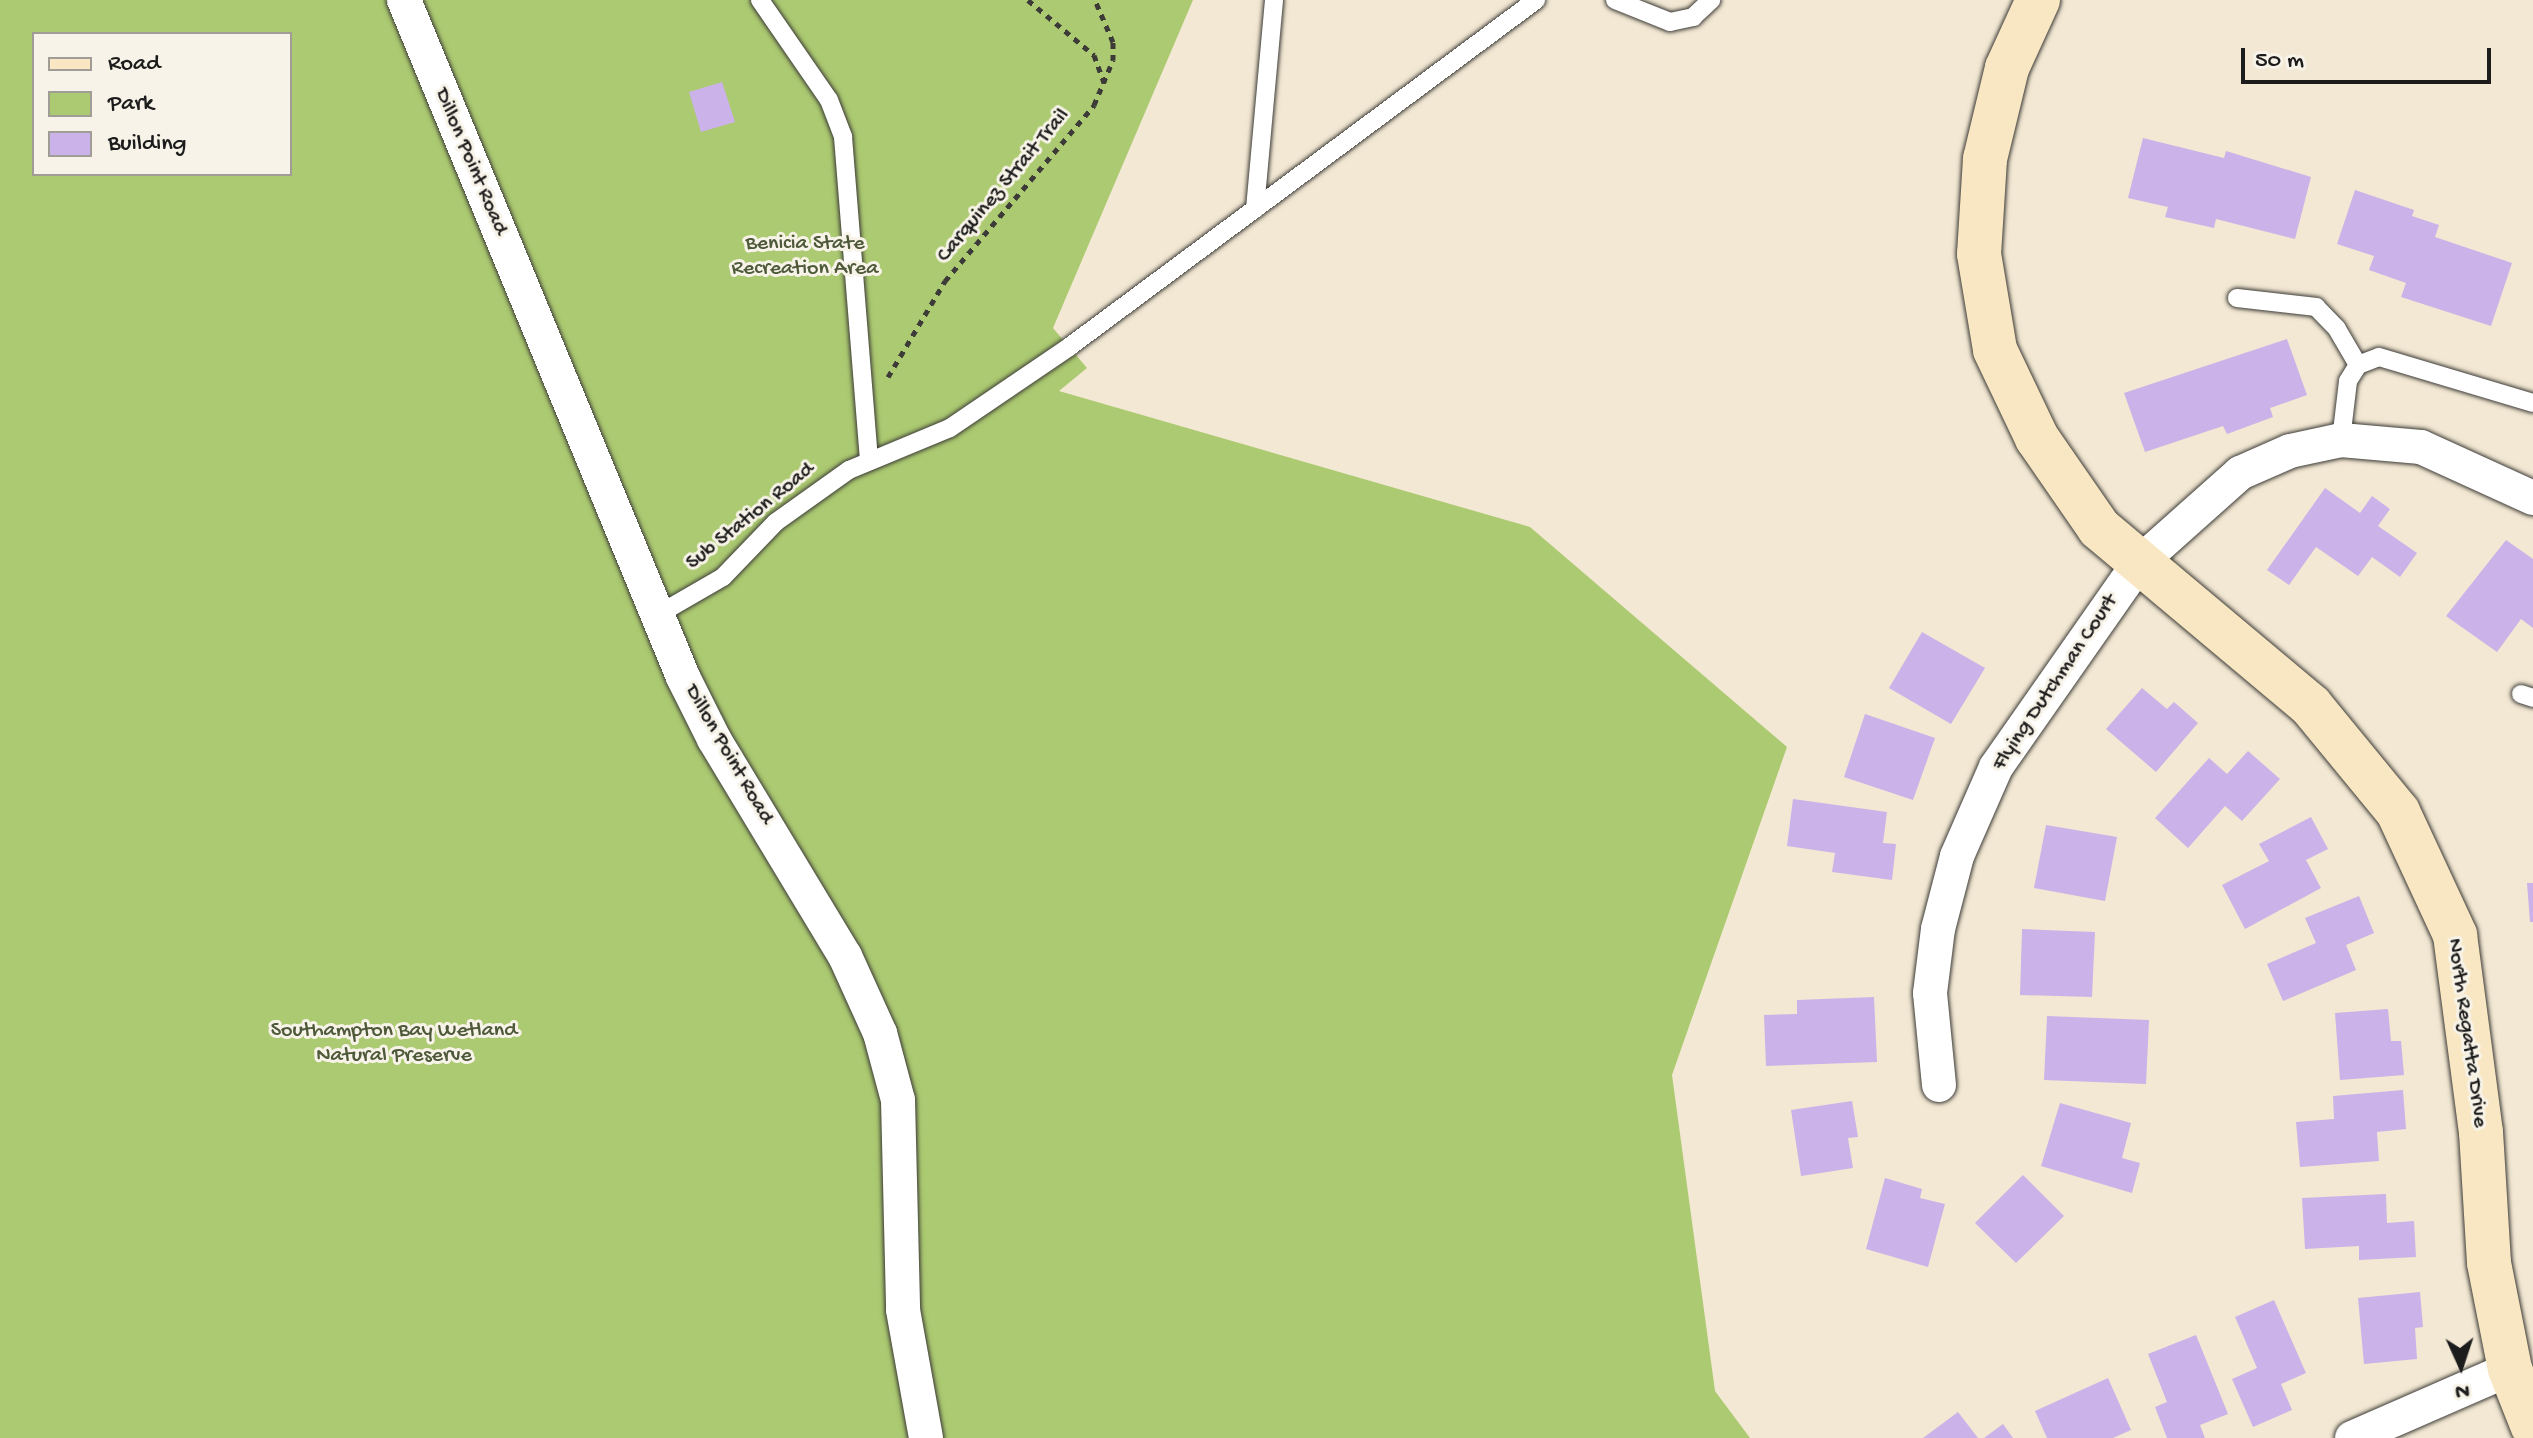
<!DOCTYPE html>
<html>
<head>
<meta charset="utf-8">
<style>
  body { margin:0 }
  #map { position:relative; width:2533px; height:1438px; overflow:hidden; background:#f3e8d3; font-family:"Gochi Hand",sans-serif }
  div>[style] { position:absolute }
  .green>* { inset:0; background:#acca71 }
  .building>* { inset:0; background:#cbb2e9 }
  .path>* { height:5px; margin-top:-2.5px; transform-origin:0; background:repeating-linear-gradient(90deg,#3c3b37 0 6px,transparent 0 12px) }
  .roads { filter:drop-shadow(0 0 2px #3c3b37) drop-shadow(0 0 2px #3c3b37) }
  .lane>* { height:18px; margin:-9px; padding:0 9px; transform-origin:9px; border-radius:9px; background:#fff }
  .street>* { height:34px; margin:-17px; padding:0 17px; transform-origin:17px; border-radius:17px; background:#fff }
  .secondary>* { height:44px; margin:-22px; padding:0 22px; transform-origin:22px; border-radius:22px; background:#f9e7c3 }
  span { translate:-50% -50%; white-space:nowrap; text-align:center; line-height:1.15; -webkit-text-stroke:6px #f7f3e8; paint-order:stroke }
  .street-label { font-size:22px; color:#1c1c1c }
  .park-label { font-size:22px; color:#4e593a }
  .legend { position:absolute; left:32px; top:32px; width:260px; height:144px; box-sizing:border-box; background:#f7f3e8; border:2px solid #9f9d96; margin:0; padding:10px 14px; list-style:none; font-size:24px; color:#1c1c1c }
  .legend li { display:flex; align-items:center; gap:16px; height:40px }
  .legend b { width:40px; border:2px solid #9f9d96 }
  .north { position:absolute; left:2421px; top:1326px; width:80px; height:80px; -webkit-text-stroke:6px #f7f3e8; paint-order:stroke; rotate:177deg; font-size:22px; font-weight:700; line-height:32px; text-align:center; color:#1c1c1c }
  .north::after { content:''; display:block; margin:auto; width:28px; height:36px; background:#1c1c1c; clip-path:polygon(50% 0,100% 100%,50% 72%,0 100%) }
  .scale { position:absolute; left:2241px; top:48px; width:250px; height:36px; box-sizing:border-box; border:4px solid #1c1c1c; border-top:0; padding-left:10px; font-size:24px; line-height:28px; white-space:nowrap; color:#1c1c1c; -webkit-text-stroke:6px #f7f3e8; paint-order:stroke }
</style>
</head>
<body>
<div id="map">
  <div class="green">
    <i style="clip-path:polygon(evenodd,0 0,1193px 0,1053px 328px,1087px 368px,1059px 391px,1530px 527px,1787px 747px,1672px 1075px,1715px 1391px,1750px 1438px,0 1438px,0 0,34px 34px,290px 34px,290px 174px,34px 174px,34px 34px)"></i>
  </div>
  <div class="building">
    <i style="clip-path:polygon(722px 82px,735px 122px,701px 132px,689px 92px)"></i>
    <i style="clip-path:polygon(2143px 138px,2224px 158px,2226px 151px,2311px 177px,2295px 239px,2216px 219px,2214px 228px,2165px 217px,2168px 207px,2128px 198px)"></i>
    <i style="clip-path:polygon(2355px 190px,2414px 210px,2412px 216px,2439px 225px,2435px 237px,2512px 263px,2491px 326px,2401px 297px,2406px 283px,2369px 270px,2374px 256px,2337px 244px)"></i>
    <i style="clip-path:polygon(2287px 339px,2307px 395px,2270px 408px,2273px 417px,2227px 434px,2223px 426px,2145px 452px,2124px 393px)"></i>
    <i style="clip-path:polygon(2325px 488px,2360px 513px,2372px 496px,2390px 509px,2378px 526px,2417px 553px,2400px 577px,2372px 557px,2358px 576px,2316px 547px,2289px 585px,2267px 570px)"></i>
    <i style="clip-path:polygon(2506px 540px,2533px 559px,2533px 628px,2521px 619px,2497px 652px,2446px 616px)"></i>
    <i style="clip-path:polygon(1922px 632px,1985px 668px,1951px 724px,1889px 688px)"></i>
    <i style="clip-path:polygon(2142px 688px,2167px 709px,2174px 702px,2198px 723px,2156px 772px,2106px 729px)"></i>
    <i style="clip-path:polygon(1865px 714px,1935px 738px,1913px 800px,1844px 777px)"></i>
    <i style="clip-path:polygon(2248px 751px,2280px 779px,2242px 821px,2225px 806px,2188px 848px,2155px 818px,2209px 758px,2227px 774px)"></i>
    <i style="clip-path:polygon(1793px 799px,1887px 812px,1883px 843px,1896px 844px,1892px 880px,1832px 872px,1835px 853px,1787px 846px)"></i>
    <i style="clip-path:polygon(2311px 817px,2328px 849px,2306px 860px,2321px 888px,2245px 929px,2222px 885px,2269px 861px,2259px 844px)"></i>
    <i style="clip-path:polygon(2046px 825px,2117px 837px,2105px 901px,2034px 888px)"></i>
    <i style="clip-path:polygon(2527px 883px,2533px 883px,2533px 922px,2530px 922px)"></i>
    <i style="clip-path:polygon(2359px 896px,2374px 933px,2346px 945px,2356px 970px,2283px 1001px,2267px 964px,2316px 943px,2305px 918px)"></i>
    <i style="clip-path:polygon(2022px 929px,2095px 932px,2092px 997px,2020px 995px)"></i>
    <i style="clip-path:polygon(1874px 997px,1877px 1062px,1766px 1066px,1764px 1015px,1797px 1014px,1797px 1000px)"></i>
    <i style="clip-path:polygon(2388px 1009px,2391px 1041px,2401px 1041px,2404px 1075px,2340px 1080px,2335px 1013px)"></i>
    <i style="clip-path:polygon(2047px 1016px,2149px 1020px,2146px 1084px,2044px 1080px)"></i>
    <i style="clip-path:polygon(2403px 1090px,2406px 1129px,2377px 1132px,2379px 1161px,2300px 1167px,2296px 1122px,2334px 1119px,2333px 1096px)"></i>
    <i style="clip-path:polygon(1852px 1101px,1858px 1137px,1848px 1138px,1853px 1168px,1801px 1176px,1791px 1110px)"></i>
    <i style="clip-path:polygon(2060px 1103px,2131px 1123px,2122px 1158px,2140px 1163px,2132px 1193px,2041px 1166px)"></i>
    <i style="clip-path:polygon(2023px 1175px,2064px 1216px,2016px 1263px,1975px 1223px)"></i>
    <i style="clip-path:polygon(1885px 1178px,1922px 1189px,1920px 1198px,1945px 1204px,1928px 1267px,1866px 1249px)"></i>
    <i style="clip-path:polygon(2386px 1194px,2387px 1223px,2414px 1221px,2416px 1257px,2359px 1260px,2359px 1246px,2305px 1249px,2302px 1198px)"></i>
    <i style="clip-path:polygon(2420px 1292px,2423px 1327px,2415px 1328px,2417px 1359px,2364px 1364px,2358px 1298px)"></i>
    <i style="clip-path:polygon(2274px 1300px,2306px 1373px,2281px 1384px,2292px 1410px,2253px 1427px,2232px 1379px,2257px 1368px,2235px 1317px)"></i>
    <i style="clip-path:polygon(2196px 1335px,2228px 1414px,2200px 1425px,2205px 1438px,2167px 1438px,2155px 1407px,2167px 1402px,2148px 1354px)"></i>
    <i style="clip-path:polygon(2108px 1378px,2131px 1430px,2113px 1438px,2047px 1438px,2035px 1411px)"></i>
    <i style="clip-path:polygon(1958px 1412px,1978px 1438px,1923px 1438px)"></i>
    <i style="clip-path:polygon(2003px 1424px,2013px 1438px,1984px 1438px)"></i>
  </div>
  <div class="path">
    <i style="left:1028px;top:0;width:86px;rotate:39.8deg"></i>
    <i style="left:1094px;top:55px;width:30px;rotate:70deg"></i>
    <i style="left:888px;top:377px;width:112px;rotate:-59.3deg"></i>
    <i style="left:945px;top:281px;width:231px;rotate:-49.7deg"></i>
    <i style="left:1094px;top:105px;width:49px;rotate:-67.1deg"></i>
    <i style="left:1113px;top:60px;width:18px;rotate:-90deg"></i>
    <i style="left:1113px;top:42px;width:46px;rotate:-113.2deg"></i>
  </div>
  <div class="roads">
    <div class="lane">
      <i style="left:760px;top:0;width:121px;rotate:55.4deg"></i>
      <i style="left:829px;top:100px;width:40px;rotate:69deg"></i>
      <i style="left:843px;top:137px;width:322px;rotate:85.4deg"></i>
      <i style="left:1615px;top:0;width:59px;rotate:21.8deg"></i>
      <i style="left:1670px;top:22px;width:24px;rotate:-12deg"></i>
      <i style="left:1693px;top:17px;width:25px;rotate:-43deg"></i>
      <i style="left:1255px;top:209px;width:210px;rotate:-84.8deg"></i>
      <i style="left:2237px;top:298px;width:80px;rotate:6.5deg"></i>
      <i style="left:2316px;top:307px;width:30px;rotate:46deg"></i>
      <i style="left:2337px;top:329px;width:42px;rotate:59.7deg"></i>
      <i style="left:2341px;top:440px;width:59px;rotate:-83.2deg"></i>
      <i style="left:2348px;top:381px;width:19px;rotate:-58deg"></i>
      <i style="left:2358px;top:365px;width:22px;rotate:-21deg"></i>
      <i style="left:2379px;top:357px;width:161px;rotate:16.6deg"></i>
      <i style="left:659px;top:614px;width:74px;rotate:-30deg"></i>
      <i style="left:723px;top:577px;width:76px;rotate:-46.1deg"></i>
      <i style="left:776px;top:522px;width:90px;rotate:-35.5deg"></i>
      <i style="left:849px;top:470px;width:109px;rotate:-22.6deg"></i>
      <i style="left:950px;top:428px;width:144px;rotate:-34.2deg"></i>
      <i style="left:1069px;top:347px;width:582px;rotate:-36.61deg"></i>
      <i style="left:2521px;top:694px;width:13px;rotate:18deg"></i>
    </div>
    <div class="street">
      <i style="left:404px;top:0;width:732px;rotate:67.6deg"></i>
      <i style="left:683px;top:677px;width:69px;rotate:63.4deg"></i>
      <i style="left:714px;top:739px;width:253px;rotate:58.9deg"></i>
      <i style="left:845px;top:956px;width:85px;rotate:65.6deg"></i>
      <i style="left:880px;top:1033px;width:69px;rotate:75deg"></i>
      <i style="left:898px;top:1100px;width:210px;rotate:88.6deg"></i>
      <i style="left:903px;top:1310px;width:130px;rotate:79.8deg"></i>
      <i style="left:1939px;top:1085px;width:92px;rotate:-95.6deg"></i>
      <i style="left:1930px;top:993px;width:64px;rotate:-82.9deg"></i>
      <i style="left:1938px;top:929px;width:75px;rotate:-75.4deg"></i>
      <i style="left:1957px;top:856px;width:97px;rotate:-66.3deg"></i>
      <i style="left:1996px;top:767px;width:248px;rotate:-55deg"></i>
      <i style="left:2138px;top:564px;width:137px;rotate:-41.7deg"></i>
      <i style="left:2240px;top:473px;width:55px;rotate:-23.7deg"></i>
      <i style="left:2290px;top:451px;width:52px;rotate:-12.2deg"></i>
      <i style="left:2341px;top:440px;width:80px;rotate:5deg"></i>
      <i style="left:2421px;top:447px;width:123px;rotate:24.5deg"></i>
      <i style="left:2352px;top:1438px;width:172px;rotate:-23.6deg"></i>
    </div>
    <div class="secondary">
      <i style="left:2038px;top:0;width:75px;rotate:114.5deg"></i>
      <i style="left:2007px;top:68px;width:94px;rotate:103.6deg"></i>
      <i style="left:1985px;top:159px;width:95px;rotate:93.6deg"></i>
      <i style="left:1979px;top:254px;width:97px;rotate:80.5deg"></i>
      <i style="left:1995px;top:350px;width:98px;rotate:64.5deg"></i>
      <i style="left:2037px;top:438px;width:109px;rotate:55.4deg"></i>
      <i style="left:2099px;top:528px;width:277px;rotate:40deg"></i>
      <i style="left:2311px;top:706px;width:137px;rotate:50.6deg"></i>
      <i style="left:2398px;top:812px;width:136px;rotate:65.1deg"></i>
      <i style="left:2455px;top:935px;width:199px;rotate:82.5deg"></i>
      <i style="left:2481px;top:1132px;width:131px;rotate:86.5deg"></i>
      <i style="left:2489px;top:1263px;width:108px;rotate:78.8deg"></i>
      <i style="left:2510px;top:1369px;width:62px;rotate:68.4deg"></i>
    </div>
  </div>
  <div class="street-label">
    <span style="left:470px;top:162px;rotate:67deg">Dillon Point Road</span>
    <span style="left:1004px;top:186px;rotate:-50deg">Carquinez Strait Trail</span>
    <span style="left:751px;top:517px;rotate:-39deg">Sub Station Road</span>
    <span style="left:2056px;top:683px;rotate:-56deg">Flying Dutchman Court</span>
    <span style="left:728px;top:755px;rotate:60deg">Dillon Point Road</span>
    <span style="left:2466px;top:1033px;rotate:82deg">North Regatta Drive</span>
  </div>
  <div class="park-label">
    <span style="left:805px;top:257px">Benicia State<br>Recreation Area</span>
    <span style="left:394px;top:1044px">Southampton Bay Wetland<br>Natural Preserve</span>
  </div>
  <ul class="legend">
  <li><b style="height:10px;background:#f9e7c3"></b>Road</li>
  <li><b style="height:22px;background:#acca71"></b>Park</li>
  <li><b style="height:22px;background:#cbb2e9"></b>Building</li>
  </ul>
  <div class="north">N</div>
  <div class="scale">50 m</div>
</div>
</body>
</html>
